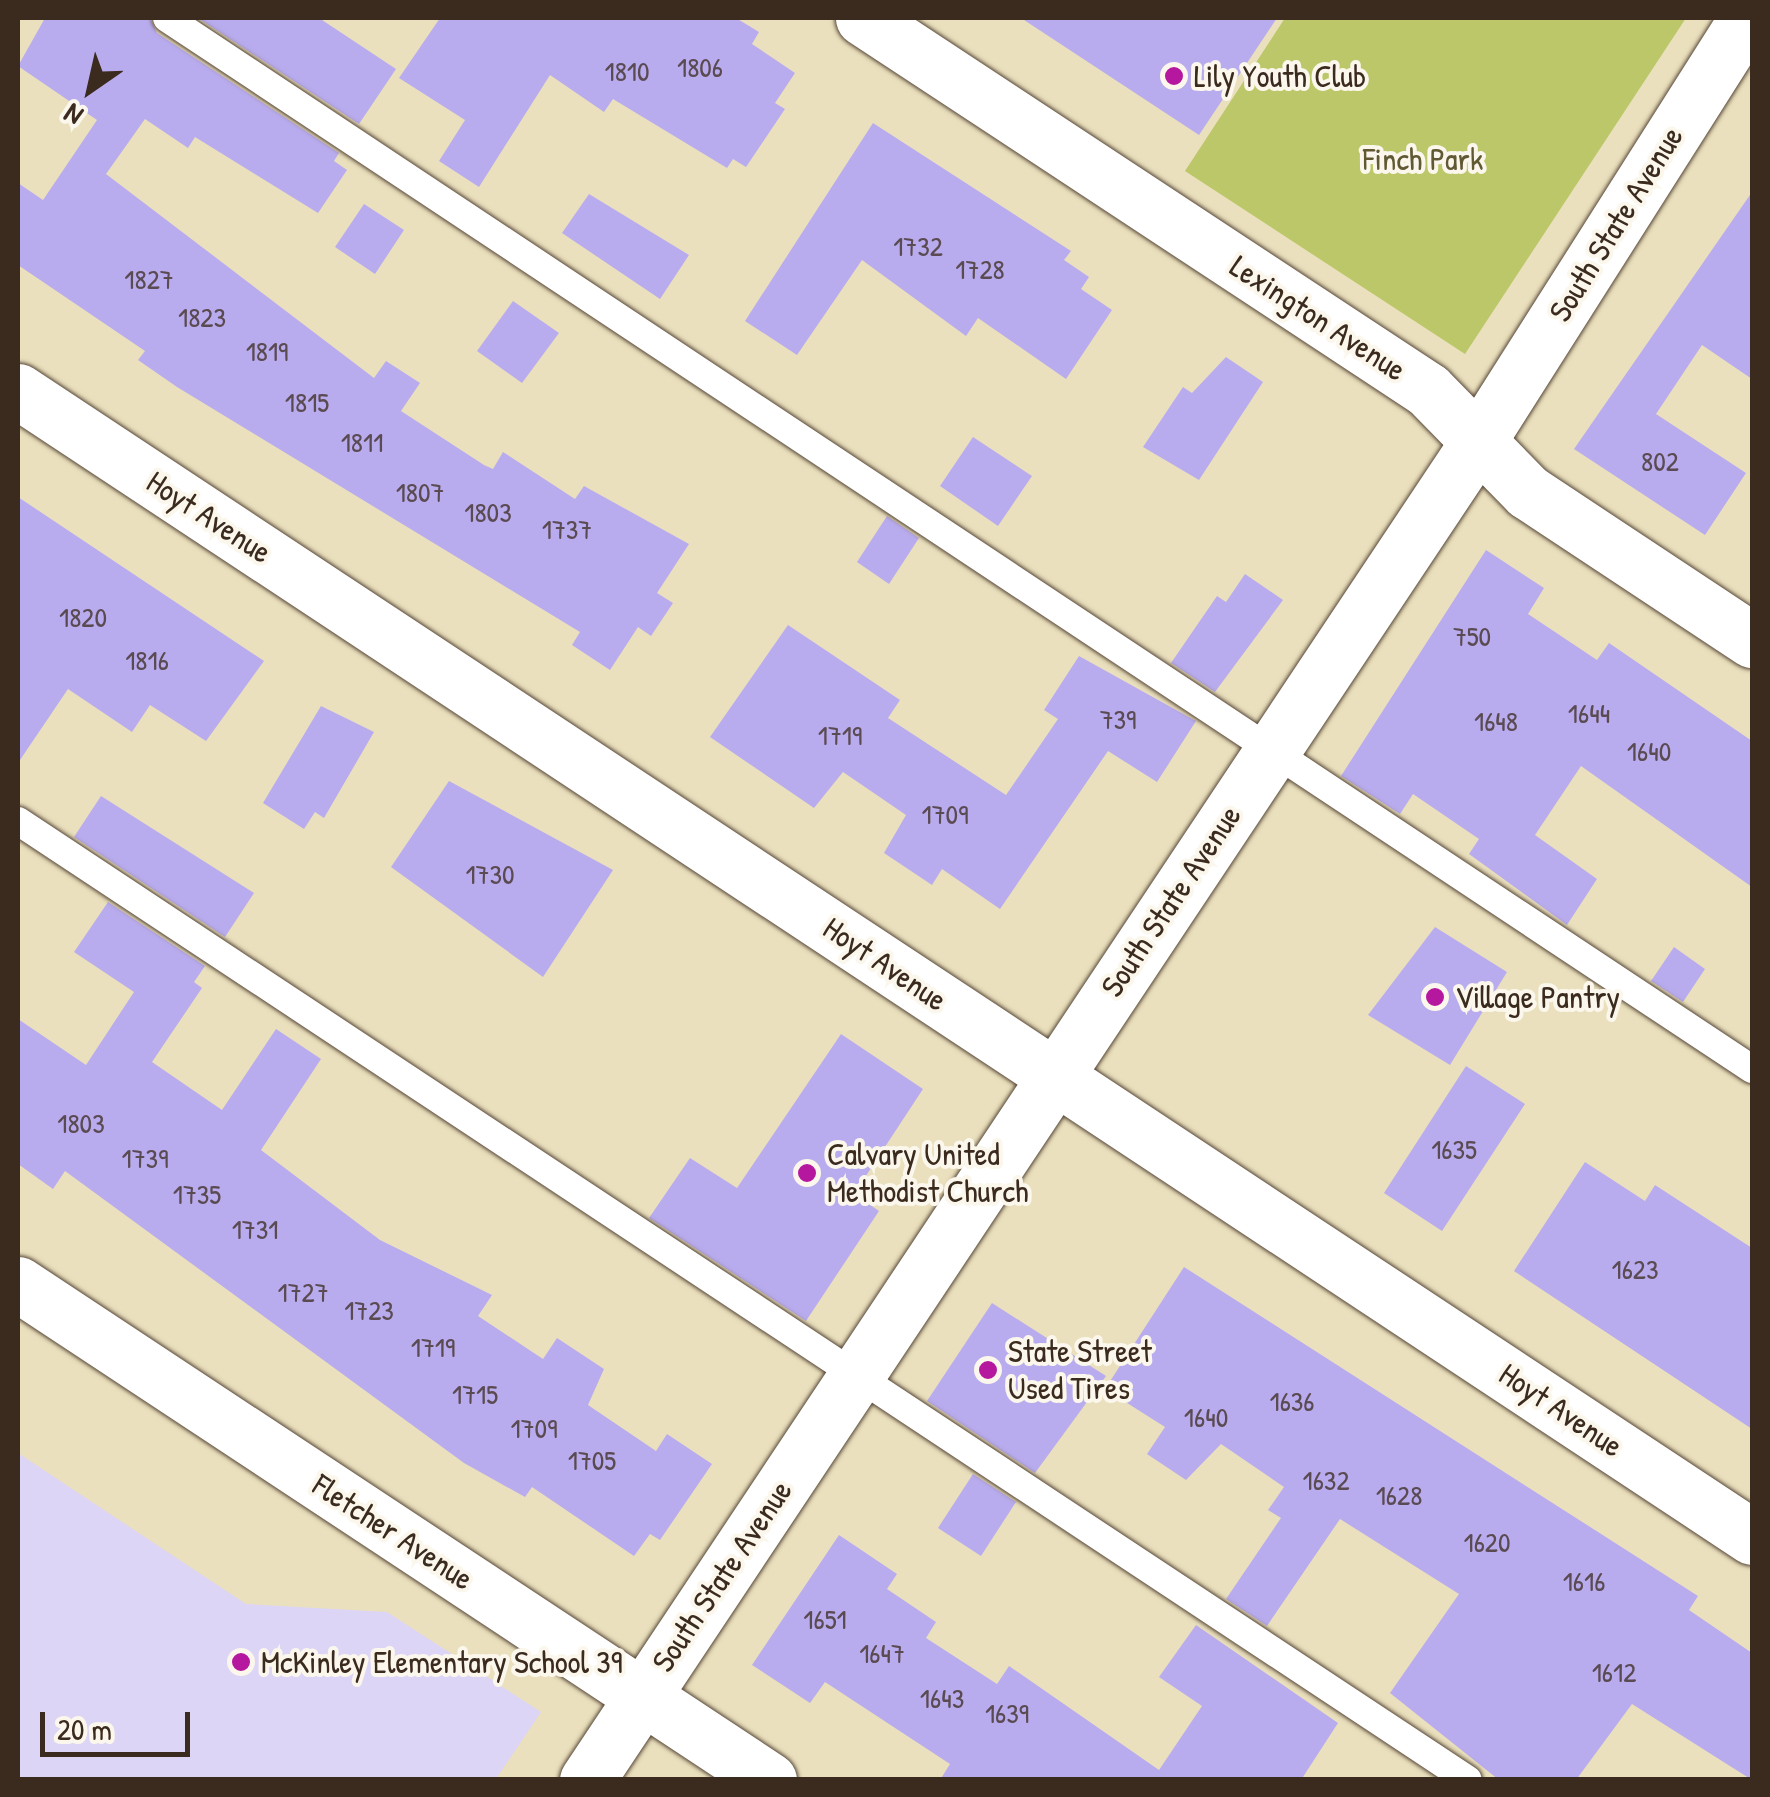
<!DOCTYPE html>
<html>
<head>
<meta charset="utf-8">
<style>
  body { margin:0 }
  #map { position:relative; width:1770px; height:1797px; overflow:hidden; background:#eae0bd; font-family:"Patrick Hand",sans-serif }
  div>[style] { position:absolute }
  .built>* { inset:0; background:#dcd5f6 }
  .green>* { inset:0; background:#bbc769 }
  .building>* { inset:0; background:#b9acee }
  .roads { filter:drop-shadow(0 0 2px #554536) drop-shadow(0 0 2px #554536) }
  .service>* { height:28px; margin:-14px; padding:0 14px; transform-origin:14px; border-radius:14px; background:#fff }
  .minor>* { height:55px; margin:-27.5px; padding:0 27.5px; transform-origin:27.5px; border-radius:27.5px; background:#fff }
  .tertiary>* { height:55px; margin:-27.5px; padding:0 27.5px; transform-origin:27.5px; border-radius:27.5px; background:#fff }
  .dots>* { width:28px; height:28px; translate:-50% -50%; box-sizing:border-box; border:5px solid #fbf7ec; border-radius:50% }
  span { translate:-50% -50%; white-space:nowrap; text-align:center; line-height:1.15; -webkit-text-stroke:8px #fbf7ec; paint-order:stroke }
  .number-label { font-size:28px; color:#5a4a52 }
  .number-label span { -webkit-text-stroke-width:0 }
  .poi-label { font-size:32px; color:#3b2a1e }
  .left { translate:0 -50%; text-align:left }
  .park-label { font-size:32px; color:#615934 }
  .street-label { font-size:32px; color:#3b2a1e }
  .frame { position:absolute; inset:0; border:20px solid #3b2a1e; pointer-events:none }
  .north { position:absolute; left:40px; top:40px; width:100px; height:100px; -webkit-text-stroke:8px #fbf7ec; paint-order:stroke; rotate:214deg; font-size:28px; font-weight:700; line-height:40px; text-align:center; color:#3b2a1e }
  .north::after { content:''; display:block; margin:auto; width:35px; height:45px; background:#3b2a1e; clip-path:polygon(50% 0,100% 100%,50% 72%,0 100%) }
  .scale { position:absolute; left:40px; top:1712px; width:150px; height:45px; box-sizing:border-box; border:5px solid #3b2a1e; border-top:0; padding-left:12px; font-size:30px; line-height:35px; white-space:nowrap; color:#3b2a1e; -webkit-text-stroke:8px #fbf7ec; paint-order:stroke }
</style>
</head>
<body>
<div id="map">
  <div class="built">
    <i style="clip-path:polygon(18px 1453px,246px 1604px,387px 1612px,541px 1712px,496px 1779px,18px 1779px)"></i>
  </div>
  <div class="green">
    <i style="clip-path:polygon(1285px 18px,1686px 18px,1465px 354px,1185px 171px)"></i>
  </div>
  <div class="building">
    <i style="clip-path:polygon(45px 18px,150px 18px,157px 33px,339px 153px,334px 161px,347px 170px,318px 213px,195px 137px,188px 148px,145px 119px,106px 174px,374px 378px,386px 361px,420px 383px,401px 411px,484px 465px,493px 469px,503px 452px,575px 499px,584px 486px,689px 544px,657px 593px,673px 603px,651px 636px,638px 627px,610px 670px,572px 645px,580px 632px,177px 387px,138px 360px,145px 351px,18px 265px,18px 183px,43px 200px,97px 120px,18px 66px)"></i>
    <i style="clip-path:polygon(198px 18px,319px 18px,396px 69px,359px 124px)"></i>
    <i style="clip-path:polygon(440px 18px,736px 18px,759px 32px,752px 44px,795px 73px,775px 103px,785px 109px,746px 167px,733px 159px,727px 168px,613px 99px,604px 112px,550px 75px,479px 187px,439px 161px,465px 120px,399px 78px)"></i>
    <i style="clip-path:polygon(1021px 18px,1277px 18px,1199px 135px)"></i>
    <i style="clip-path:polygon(873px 123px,1071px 251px,1064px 260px,1089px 277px,1081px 289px,1112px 310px,1066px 379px,978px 318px,966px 336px,862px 260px,797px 355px,745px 321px)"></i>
    <i style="clip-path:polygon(1752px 192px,1752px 379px,1702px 345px,1656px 414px,1746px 473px,1705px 535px,1574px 449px)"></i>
    <i style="clip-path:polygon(589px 194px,689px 255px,660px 299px,562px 233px)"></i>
    <i style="clip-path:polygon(364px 204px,404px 230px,375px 274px,335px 247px)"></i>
    <i style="clip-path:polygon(513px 301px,559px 333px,522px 383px,477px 351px)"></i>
    <i style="clip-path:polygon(1226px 357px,1263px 382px,1199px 480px,1143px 447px,1183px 387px,1192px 393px)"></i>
    <i style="clip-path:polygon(973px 437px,1032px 476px,998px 526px,940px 486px)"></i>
    <i style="clip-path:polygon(18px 497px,264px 661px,206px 741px,150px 705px,132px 732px,68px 689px,18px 763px)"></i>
    <i style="clip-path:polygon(887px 516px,919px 538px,889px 584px,857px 562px)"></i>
    <i style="clip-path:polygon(1486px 550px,1544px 588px,1528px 614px,1597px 660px,1609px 643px,1752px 741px,1752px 887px,1581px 766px,1535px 835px,1597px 879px,1567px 925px,1469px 854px,1479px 839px,1413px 794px,1400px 814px,1341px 776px)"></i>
    <i style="clip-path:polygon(1245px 574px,1283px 600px,1215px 692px,1171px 663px,1217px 596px,1226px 602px)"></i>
    <i style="clip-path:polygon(788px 625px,900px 700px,888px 718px,1006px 795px,1058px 719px,1044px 710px,1079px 656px,1196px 721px,1157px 782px,1108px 751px,1000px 909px,942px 869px,932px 885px,884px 853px,906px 815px,843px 772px,814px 808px,710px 737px)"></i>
    <i style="clip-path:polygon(321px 706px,374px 732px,324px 818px,315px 812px,304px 829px,263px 803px)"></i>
    <i style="clip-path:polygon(449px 781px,613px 870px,543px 977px,391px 867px)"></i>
    <i style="clip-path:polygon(101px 796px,254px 893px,225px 937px,74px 837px)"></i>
    <i style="clip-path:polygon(108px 902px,205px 966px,194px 982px,202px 988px,152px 1062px,222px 1110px,276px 1029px,321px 1059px,261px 1150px,380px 1240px,492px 1295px,478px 1316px,543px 1359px,557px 1338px,604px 1369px,588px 1405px,656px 1451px,667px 1434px,712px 1464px,660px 1540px,650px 1534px,634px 1556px,532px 1487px,525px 1497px,464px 1463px,65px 1171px,53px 1189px,18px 1164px,18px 1019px,86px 1065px,134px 992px,74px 952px)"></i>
    <i style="clip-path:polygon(1435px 927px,1507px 972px,1450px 1065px,1368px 1015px)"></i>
    <i style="clip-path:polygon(1674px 947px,1705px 969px,1683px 1002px,1651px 981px)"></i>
    <i style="clip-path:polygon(841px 1034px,923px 1089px,854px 1194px,879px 1211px,806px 1321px,649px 1218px,690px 1158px,737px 1188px)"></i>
    <i style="clip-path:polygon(1466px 1066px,1525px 1104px,1442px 1231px,1384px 1193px)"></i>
    <i style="clip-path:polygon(1585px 1162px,1645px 1201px,1655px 1185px,1752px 1248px,1752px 1429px,1514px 1271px)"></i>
    <i style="clip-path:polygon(1184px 1267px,1698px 1596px,1689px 1610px,1752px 1653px,1752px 1780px,1632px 1704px,1576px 1780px,1499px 1780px,1390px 1693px,1459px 1594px,1340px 1519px,1267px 1626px,1226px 1599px,1281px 1518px,1268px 1510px,1284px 1487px,1221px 1444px,1186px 1480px,1147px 1454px,1165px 1427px,1105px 1389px)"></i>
    <i style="clip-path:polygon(992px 1303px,1106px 1376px,1035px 1473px,927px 1401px)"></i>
    <i style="clip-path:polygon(973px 1474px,1016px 1502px,981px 1556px,938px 1528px)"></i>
    <i style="clip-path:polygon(839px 1535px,897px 1574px,887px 1589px,936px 1622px,926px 1638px,997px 1684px,1009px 1666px,1159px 1770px,1202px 1706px,1159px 1677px,1196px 1625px,1338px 1723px,1301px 1780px,940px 1780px,950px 1764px,825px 1682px,810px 1703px,752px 1665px)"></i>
  </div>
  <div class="roads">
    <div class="service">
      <i style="left:167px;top:18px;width:1902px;rotate:33.55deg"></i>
      <i style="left:18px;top:821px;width:1738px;rotate:33.48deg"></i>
    </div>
    <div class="minor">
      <i style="left:863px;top:18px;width:676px;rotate:33.36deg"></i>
      <i style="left:1428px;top:390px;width:143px;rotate:45.6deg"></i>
      <i style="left:1528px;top:492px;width:268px;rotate:33.5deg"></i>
      <i style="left:18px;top:391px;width:2078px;rotate:33.46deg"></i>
      <i style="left:18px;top:1284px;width:900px;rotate:33.44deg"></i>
    </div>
    <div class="tertiary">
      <i style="left:587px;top:1780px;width:1610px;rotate:-56.35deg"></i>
      <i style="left:1479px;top:440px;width:500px;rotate:-57.6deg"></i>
    </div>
  </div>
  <div class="dots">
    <i style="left:1174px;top:76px;background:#b5179e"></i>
    <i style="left:1435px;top:997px;background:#b5179e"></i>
    <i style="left:807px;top:1173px;background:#b5179e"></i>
    <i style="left:988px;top:1370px;background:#b5179e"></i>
    <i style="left:241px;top:1662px;background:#b5179e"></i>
  </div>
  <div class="number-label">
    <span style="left:700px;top:67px">1806</span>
    <span style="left:627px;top:71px">1810</span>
    <span style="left:918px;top:246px">1732</span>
    <span style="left:980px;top:269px">1728</span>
    <span style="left:149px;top:279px">1827</span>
    <span style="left:202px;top:317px">1823</span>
    <span style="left:267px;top:351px">1819</span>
    <span style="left:307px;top:402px">1815</span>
    <span style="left:362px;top:442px">1811</span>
    <span style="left:1660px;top:461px">802</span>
    <span style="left:420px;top:492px">1807</span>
    <span style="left:488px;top:512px">1803</span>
    <span style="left:567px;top:529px">1737</span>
    <span style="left:83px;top:617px">1820</span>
    <span style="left:1472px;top:636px">750</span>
    <span style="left:147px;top:660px">1816</span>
    <span style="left:1589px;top:713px">1644</span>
    <span style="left:1118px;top:719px">739</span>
    <span style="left:1496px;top:721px">1648</span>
    <span style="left:840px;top:735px">1719</span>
    <span style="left:1649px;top:751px">1640</span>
    <span style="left:945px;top:814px">1709</span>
    <span style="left:490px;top:874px">1730</span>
    <span style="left:81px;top:1123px">1803</span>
    <span style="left:1454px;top:1149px">1635</span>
    <span style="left:145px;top:1158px">1739</span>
    <span style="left:197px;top:1194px">1735</span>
    <span style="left:255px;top:1229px">1731</span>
    <span style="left:1635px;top:1269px">1623</span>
    <span style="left:303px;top:1292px">1727</span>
    <span style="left:369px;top:1310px">1723</span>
    <span style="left:433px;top:1347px">1719</span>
    <span style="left:475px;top:1394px">1715</span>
    <span style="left:1292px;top:1401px">1636</span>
    <span style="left:1206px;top:1417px">1640</span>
    <span style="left:534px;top:1428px">1709</span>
    <span style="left:592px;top:1460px">1705</span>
    <span style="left:1326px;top:1480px">1632</span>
    <span style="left:1399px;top:1495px">1628</span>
    <span style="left:1487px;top:1542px">1620</span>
    <span style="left:1584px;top:1581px">1616</span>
    <span style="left:825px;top:1619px">1651</span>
    <span style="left:882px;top:1653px">1647</span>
    <span style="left:1614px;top:1672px">1612</span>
    <span style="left:942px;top:1698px">1643</span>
    <span style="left:1007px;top:1713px">1639</span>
  </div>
  <div class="poi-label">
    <span class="left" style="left:1194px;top:76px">Lily Youth Club</span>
    <span class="left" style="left:1455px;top:997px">Village Pantry</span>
    <span class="left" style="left:827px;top:1173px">Calvary United<br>Methodist Church</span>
    <span class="left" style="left:1008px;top:1370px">State Street<br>Used Tires</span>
    <span class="left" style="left:261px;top:1662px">McKinley Elementary School 39</span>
  </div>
  <div class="park-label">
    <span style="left:1423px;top:159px">Finch Park</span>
  </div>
  <div class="street-label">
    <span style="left:1616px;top:224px;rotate:-58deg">South State Avenue</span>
    <span style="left:1318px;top:318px;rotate:33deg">Lexington Avenue</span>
    <span style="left:209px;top:517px;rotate:33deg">Hoyt Avenue</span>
    <span style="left:1171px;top:901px;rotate:-56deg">South State Avenue</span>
    <span style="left:885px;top:964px;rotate:34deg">Hoyt Avenue</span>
    <span style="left:1561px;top:1410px;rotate:34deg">Hoyt Avenue</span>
    <span style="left:393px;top:1532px;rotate:33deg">Fletcher Avenue</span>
    <span style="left:722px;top:1576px;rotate:-56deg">South State Avenue</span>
  </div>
  <div class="frame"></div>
  <div class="north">N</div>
  <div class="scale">20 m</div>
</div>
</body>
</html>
